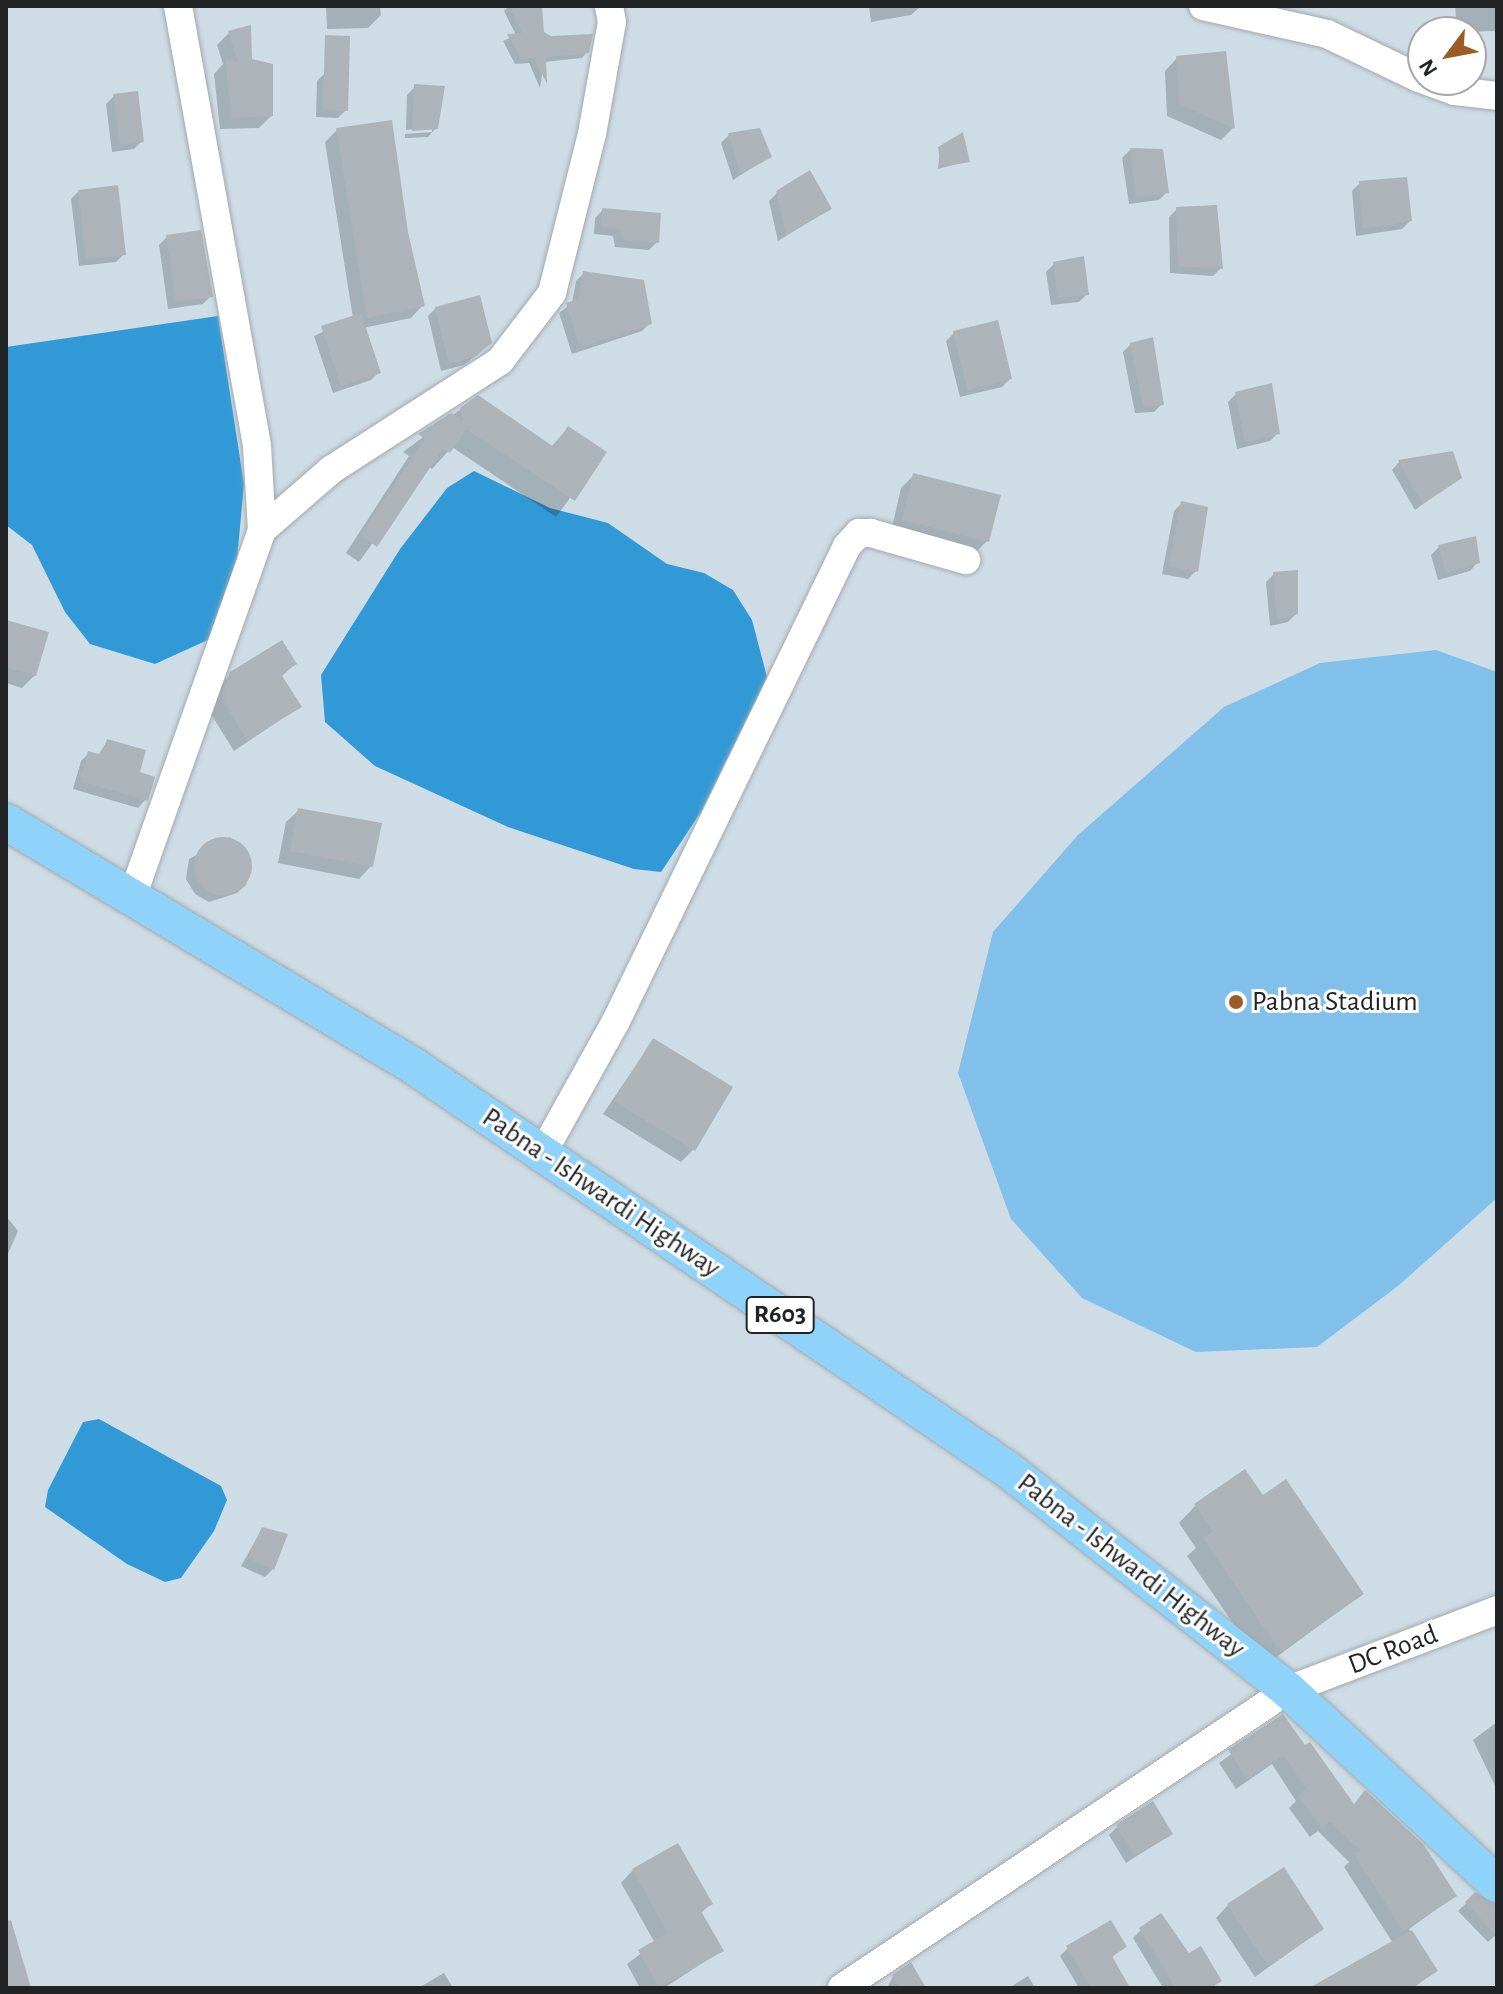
<!DOCTYPE html>
<html>
<head>
<meta charset="utf-8">
<style>
  body { margin:0 }
  #map { position:relative; width:1503px; height:1994px; overflow:hidden; background:#dfe7ec; font-family:"Alegreya Sans",sans-serif }
  div>[style] { position:absolute }
  .built>* { inset:0; background:#cedce6 }
  .green>* { inset:0; background:#81c0eb }
  .water>* { inset:0; background:#319ad6 }
  .shadow>* { inset:0; background:#0003 }
  .building>* { inset:0; background:#adb4b9 }
  .round { border-radius:50% }
  .roads { filter:drop-shadow(0 0 2px #a2a9ae) drop-shadow(0 0 2px #a2a9ae) }
  .minor>* { height:28px; margin:-14px; padding:0 14px; transform-origin:14px; border-radius:14px; background:#fff }
  .major>* { height:36px; margin:-18px; padding:0 18px; transform-origin:18px; border-radius:18px; background:#8fd3fb }
  .dots>* { width:22px; height:22px; translate:-50% -50%; box-sizing:border-box; border:4px solid #fff; border-radius:50% }
  span { translate:-50% -50%; white-space:nowrap; text-align:center; line-height:1.15; -webkit-text-stroke:6px #fff; paint-order:stroke }
  .shield-label span { padding:2px 6px; background:#fff; border:2px solid; border-radius:6px; -webkit-text-stroke-width:0 }
  .shield-label { font-size:26px; color:#212325; font-weight:700 }
  .poi-label { font-size:28px; color:#212325 }
  .left { translate:0 -50%; text-align:left }
  .street-label { font-size:28px; color:#212325 }
  .frame { position:absolute; inset:0; border:8px solid #212325; pointer-events:none }
  .north { position:absolute; left:1407px; top:16px; width:80px; height:80px; box-sizing:border-box; background:#fff; border:2px solid #a6a7a8; border-radius:50%; rotate:238deg; font-size:22px; font-weight:700; line-height:32px; text-align:center; color:#212325 }
  .north::after { content:''; display:block; margin:auto; width:28px; height:36px; background:#9b5d24; clip-path:polygon(50% 0,100% 100%,50% 72%,0 100%) }
</style>
</head>
<body>
<div id="map">
  <div class="built">
    <i style="clip-path:polygon(evenodd,6px 6px,1497px 6px,1497px 1988px,6px 1988px,6px 6px,1423px 32px,1471px 32px,1471px 80px,1423px 80px,1423px 32px)"></i>
  </div>
  <div class="green">
    <i style="clip-path:polygon(1436px 650px,1497px 672px,1497px 1198px,1398px 1286px,1317px 1347px,1196px 1352px,1082px 1298px,1011px 1219px,958px 1073px,993px 932px,1078px 835px,1224px 707px,1320px 663px)"></i>
  </div>
  <div class="water">
    <i style="clip-path:polygon(218px 316px,244px 484px,236px 570px,210px 639px,155px 664px,90px 644px,65px 612px,32px 545px,6px 525px,6px 347px)"></i>
    <i style="clip-path:polygon(474px 471px,550px 508px,608px 523px,667px 564px,704px 573px,733px 590px,752px 620px,767px 677px,701px 812px,661px 872px,634px 869px,508px 827px,375px 766px,325px 722px,321px 675px,400px 549px,447px 488px)"></i>
    <i style="clip-path:polygon(99px 1419px,221px 1486px,227px 1500px,214px 1531px,181px 1578px,165px 1582px,127px 1564px,45px 1507px,48px 1490px,83px 1422px)"></i>
  </div>
  <div class="shadow">
    <i style="clip-path:polygon(326px 6px,380px 6px,381px 15px,368px 28px,327px 29px)"></i>
    <i style="clip-path:polygon(509px 6px,540px 6px,542px 33px,587px 52px,582px 58px,544px 62px,540px 88px,529px 63px,515px 64px,503px 41px,516px 35px,504px 11px)"></i>
    <i style="clip-path:polygon(869px 6px,919px 6px,920px 7px,911px 15px,871px 22px)"></i>
    <i style="clip-path:polygon(1455px 6px,1497px 6px,1497px 31px,1457px 32px)"></i>
    <i style="clip-path:polygon(229px 33px,250px 61px,271px 116px,259px 128px,220px 129px,214px 74px,223px 64px,217px 45px)"></i>
    <i style="clip-path:polygon(1224px 54px,1233px 128px,1221px 140px,1167px 116px,1165px 71px,1177px 58px)"></i>
    <i style="clip-path:polygon(325px 73px,346px 110px,338px 118px,316px 117px,317px 81px)"></i>
    <i style="clip-path:polygon(415px 87px,436px 128px,428px 137px,405px 138px,405px 134px,432px 132px,432px 128px,406px 130px,407px 95px)"></i>
    <i style="clip-path:polygon(114px 96px,142px 141px,134px 149px,112px 152px,106px 104px)"></i>
    <i style="clip-path:polygon(337px 130px,406px 232px,423px 305px,411px 318px,363px 328px,379px 372px,371px 380px,333px 393px,314px 336px,353px 318px,325px 142px)"></i>
    <i style="clip-path:polygon(759px 130px,769px 157px,733px 180px,721px 143px,729px 135px)"></i>
    <i style="clip-path:polygon(940px 149px,967px 161px,938px 169px)"></i>
    <i style="clip-path:polygon(1130px 150px,1167px 192px,1159px 200px,1129px 204px,1122px 158px)"></i>
    <i style="clip-path:polygon(1360px 183px,1410px 221px,1402px 229px,1356px 236px,1352px 191px)"></i>
    <i style="clip-path:polygon(79px 191px,124px 254px,116px 262px,79px 266px,71px 199px)"></i>
    <i style="clip-path:polygon(777px 193px,830px 209px,778px 241px,769px 201px)"></i>
    <i style="clip-path:polygon(1177px 209px,1221px 268px,1213px 276px,1170px 273px,1169px 217px)"></i>
    <i style="clip-path:polygon(603px 210px,657px 242px,649px 250px,615px 247px,613px 236px,594px 234px,595px 218px)"></i>
    <i style="clip-path:polygon(167px 237px,211px 296px,203px 304px,168px 309px,159px 245px)"></i>
    <i style="clip-path:polygon(1054px 264px,1087px 294px,1079px 302px,1051px 305px,1046px 272px)"></i>
    <i style="clip-path:polygon(584px 273px,650px 323px,642px 331px,572px 354px,559px 313px,572px 303px,576px 281px)"></i>
    <i style="clip-path:polygon(436px 308px,482px 351px,464px 365px,441px 371px,428px 316px)"></i>
    <i style="clip-path:polygon(954px 333px,1010px 379px,1002px 387px,960px 397px,946px 341px)"></i>
    <i style="clip-path:polygon(1131px 344px,1162px 404px,1154px 412px,1135px 413px,1123px 352px)"></i>
    <i style="clip-path:polygon(1236px 394px,1278px 433px,1270px 441px,1237px 449px,1228px 402px)"></i>
    <i style="clip-path:polygon(461px 409px,551px 447px,568px 428px,604px 452px,556px 517px,452px 447px,432px 469px,428px 466px,359px 562px,346px 553px,409px 456px,403px 452px)"></i>
    <i style="clip-path:polygon(1399px 462px,1460px 477px,1415px 510px,1392px 470px)"></i>
    <i style="clip-path:polygon(914px 475px,987px 541px,975px 553px,891px 532px,901px 488px)"></i>
    <i style="clip-path:polygon(1182px 503px,1196px 571px,1188px 579px,1162px 574px,1174px 511px)"></i>
    <i style="clip-path:polygon(1439px 547px,1478px 562px,1470px 571px,1438px 580px,1431px 555px)"></i>
    <i style="clip-path:polygon(1274px 574px,1296px 614px,1288px 622px,1270px 626px,1266px 582px)"></i>
    <i style="clip-path:polygon(6px 622px,35px 675px,22px 688px,6px 683px)"></i>
    <i style="clip-path:polygon(295px 664px,281px 677px,299px 707px,234px 751px,209px 711px,218px 687px,231px 674px)"></i>
    <i style="clip-path:polygon(107px 741px,137px 774px,146px 799px,138px 808px,73px 789px,81px 761px,89px 753px,98px 756px)"></i>
    <i style="clip-path:polygon(299px 810px,371px 866px,359px 879px,278px 863px,286px 822px)"></i>
    <i style="clip-path:polygon(230px 837px,240px 844px,249px 872px,246px 885px,237px 893px,209px 902px,195px 894px,186px 879px,189px 859px)"></i>
    <i style="clip-path:polygon(653px 1040px,694px 1149px,681px 1162px,603px 1114px)"></i>
    <i style="clip-path:polygon(6px 1216px,18px 1231px,6px 1258px)"></i>
    <i style="clip-path:polygon(1262px 1498px,1362px 1594px,1263px 1667px,1187px 1556px,1196px 1548px,1179px 1523px,1195px 1506px)"></i>
    <i style="clip-path:polygon(262px 1529px,273px 1569px,265px 1577px,241px 1566px)"></i>
    <i style="clip-path:polygon(1282px 1717px,1353px 1806px,1455px 1896px,1409px 1929px,1436px 1971px,1413px 1988px,1313px 1988px,1393px 1943px,1344px 1867px,1349px 1862px,1318px 1831px,1310px 1837px,1289px 1808px,1296px 1801px,1272px 1764px,1236px 1789px,1219px 1763px)"></i>
    <i style="clip-path:polygon(1497px 1722px,1497px 1790px,1473px 1740px)"></i>
    <i style="clip-path:polygon(1117px 1827px,1170px 1834px,1126px 1863px,1109px 1835px)"></i>
    <i style="clip-path:polygon(633px 1870px,710px 1904px,701px 1913px,721px 1951px,664px 1988px,640px 1988px,627px 1964px,655px 1943px,621px 1883px)"></i>
    <i style="clip-path:polygon(1475px 1895px,1497px 1906px,1497px 1934px,1488px 1942px,1458px 1911px)"></i>
    <i style="clip-path:polygon(1228px 1905px,1322px 1929px,1255px 1977px,1216px 1918px)"></i>
    <i style="clip-path:polygon(1141px 1930px,1188px 1956px,1220px 1981px,1212px 1988px,1163px 1988px,1133px 1938px)"></i>
    <i style="clip-path:polygon(1125px 1947px,1111px 1958px,1122px 1988px,1079px 1988px,1060px 1956px,1068px 1948px)"></i>
    <i style="clip-path:polygon(444px 1973px,453px 1988px,419px 1988px,420px 1987px)"></i>
    <i style="clip-path:polygon(893px 1976px,923px 1988px,887px 1988px)"></i>
    <i style="clip-path:polygon(1028px 1976px,1035px 1988px,1009px 1988px)"></i>
  </div>
  <div class="building">
    <i style="clip-path:polygon(509px 6px,542px 6px,544px 32px,551px 36px,593px 34px,589px 53px,546px 57px,547px 84px,534px 58px,521px 59px,507px 34px,522px 33px)"></i>
    <i style="clip-path:polygon(251px 25px,252px 59px,273px 64px,273px 116px,232px 118px,225px 59px,238px 62px,228px 31px)"></i>
    <i style="clip-path:polygon(325px 35px,350px 36px,348px 111px,323px 110px)"></i>
    <i style="clip-path:polygon(1226px 51px,1235px 129px,1179px 104px,1176px 56px)"></i>
    <i style="clip-path:polygon(414px 84px,445px 86px,438px 129px,412px 131px)"></i>
    <i style="clip-path:polygon(138px 91px,144px 142px,120px 145px,113px 94px)"></i>
    <i style="clip-path:polygon(392px 120px,408px 232px,425px 306px,367px 318px,336px 128px)"></i>
    <i style="clip-path:polygon(760px 128px,772px 157px,741px 174px,728px 133px)"></i>
    <i style="clip-path:polygon(963px 132px,970px 162px,941px 167px,938px 147px)"></i>
    <i style="clip-path:polygon(1130px 148px,1163px 149px,1169px 193px,1136px 197px)"></i>
    <i style="clip-path:polygon(810px 170px,832px 209px,786px 235px,776px 191px)"></i>
    <i style="clip-path:polygon(1407px 177px,1412px 221px,1363px 229px,1359px 181px)"></i>
    <i style="clip-path:polygon(118px 185px,126px 255px,86px 259px,78px 190px)"></i>
    <i style="clip-path:polygon(1217px 205px,1223px 269px,1178px 266px,1176px 207px)"></i>
    <i style="clip-path:polygon(602px 208px,661px 213px,659px 243px,623px 240px,620px 229px,601px 227px)"></i>
    <i style="clip-path:polygon(201px 230px,213px 297px,176px 302px,166px 235px)"></i>
    <i style="clip-path:polygon(1084px 256px,1089px 295px,1058px 298px,1053px 262px)"></i>
    <i style="clip-path:polygon(583px 271px,644px 280px,652px 324px,580px 347px,566px 303px,579px 299px)"></i>
    <i style="clip-path:polygon(480px 295px,492px 343px,474px 357px,449px 364px,435px 307px)"></i>
    <i style="clip-path:polygon(361px 313px,381px 373px,341px 386px,321px 326px)"></i>
    <i style="clip-path:polygon(998px 320px,1012px 379px,968px 390px,953px 331px)"></i>
    <i style="clip-path:polygon(1153px 337px,1164px 405px,1143px 406px,1130px 343px)"></i>
    <i style="clip-path:polygon(1272px 383px,1280px 434px,1245px 442px,1235px 392px)"></i>
    <i style="clip-path:polygon(478px 395px,554px 447px,568px 426px,607px 452px,575px 501px,466px 429px,450px 453px,443px 448px,377px 547px,361px 535px,425px 439px,418px 434px,451px 413px,463px 421px,460px 408px)"></i>
    <i style="clip-path:polygon(1453px 451px,1462px 478px,1423px 504px,1398px 460px)"></i>
    <i style="clip-path:polygon(913px 473px,1001px 495px,989px 542px,902px 520px)"></i>
    <i style="clip-path:polygon(1181px 501px,1208px 507px,1198px 572px,1169px 566px)"></i>
    <i style="clip-path:polygon(1476px 536px,1480px 563px,1446px 573px,1438px 545px)"></i>
    <i style="clip-path:polygon(1298px 570px,1298px 614px,1277px 619px,1273px 572px)"></i>
    <i style="clip-path:polygon(6px 620px,49px 632px,36px 676px,6px 667px)"></i>
    <i style="clip-path:polygon(282px 640px,297px 664px,281px 674px,302px 707px,247px 740px,221px 697px,230px 672px)"></i>
    <i style="clip-path:polygon(107px 739px,146px 750px,140px 772px,155px 777px,148px 801px,80px 781px,88px 751px,102px 755px)"></i>
    <i style="clip-path:polygon(298px 808px,382px 823px,373px 867px,290px 851px)"></i>
    <i class="round" style="left:194px;top:837px;width:58px;height:58px"></i>
    <i style="clip-path:polygon(653px 1038px,733px 1087px,695px 1151px,614px 1101px)"></i>
    <i style="clip-path:polygon(1245px 1469px,1263px 1495px,1286px 1479px,1364px 1594px,1281px 1652px,1203px 1538px,1213px 1531px,1194px 1504px)"></i>
    <i style="clip-path:polygon(262px 1527px,288px 1534px,274px 1570px,248px 1558px)"></i>
    <i style="clip-path:polygon(1283px 1714px,1305px 1745px,1310px 1742px,1354px 1804px,1365px 1790px,1424px 1845px,1457px 1896px,1403px 1931px,1354px 1854px,1360px 1850px,1330px 1822px,1322px 1828px,1298px 1796px,1306px 1789px,1284px 1755px,1248px 1779px,1228px 1750px)"></i>
    <i style="clip-path:polygon(1153px 1801px,1173px 1834px,1135px 1857px,1116px 1825px)"></i>
    <i style="clip-path:polygon(678px 1843px,713px 1904px,701px 1911px,724px 1951px,659px 1987px,638px 1950px,668px 1933px,632px 1869px)"></i>
    <i style="clip-path:polygon(1284px 1867px,1324px 1929px,1268px 1966px,1227px 1904px)"></i>
    <i style="clip-path:polygon(1475px 1892px,1497px 1904px,1497px 1936px,1465px 1902px)"></i>
    <i style="clip-path:polygon(1161px 1913px,1189px 1953px,1201px 1946px,1222px 1981px,1210px 1988px,1176px 1988px,1139px 1928px)"></i>
    <i style="clip-path:polygon(11px 1920px,31px 1988px,6px 1988px,6px 1921px)"></i>
    <i style="clip-path:polygon(1111px 1920px,1127px 1947px,1112px 1956px,1130px 1988px,1091px 1988px,1066px 1946px)"></i>
    <i style="clip-path:polygon(1412px 1930px,1438px 1971px,1411px 1988px,1309px 1988px)"></i>
    <i style="clip-path:polygon(911px 1962px,926px 1988px,900px 1988px,892px 1975px)"></i>
  </div>
  <div class="roads">
    <div class="minor">
      <i style="left:178px;top:6px;width:447px;rotate:79.8deg"></i>
      <i style="left:257px;top:446px;width:84px;rotate:86.6deg"></i>
      <i style="left:1203px;top:6px;width:127px;rotate:12.7deg"></i>
      <i style="left:1327px;top:34px;width:102px;rotate:25.6deg"></i>
      <i style="left:1419px;top:78px;width:38px;rotate:20deg"></i>
      <i style="left:1455px;top:91px;width:42px;rotate:6.8deg"></i>
      <i style="left:131px;top:900px;width:393px;rotate:-70.5deg"></i>
      <i style="left:262px;top:530px;width:91px;rotate:-41deg"></i>
      <i style="left:331px;top:470px;width:201px;rotate:-32.8deg"></i>
      <i style="left:500px;top:361px;width:86px;rotate:-52.6deg"></i>
      <i style="left:552px;top:293px;width:164px;rotate:-75.9deg"></i>
      <i style="left:592px;top:134px;width:114px;rotate:-79.9deg"></i>
      <i style="left:612px;top:22px;width:16px;rotate:-101deg"></i>
      <i style="left:542px;top:1154px;width:150px;rotate:-60.9deg"></i>
      <i style="left:615px;top:1023px;width:530px;rotate:-64.06deg"></i>
      <i style="left:847px;top:546px;width:18px;rotate:-47deg"></i>
      <i style="left:859px;top:533px;width:12px"></i>
      <i style="left:871px;top:533px;width:99px;rotate:15.9deg"></i>
      <i style="left:842px;top:1988px;width:536px;rotate:-33.75deg"></i>
      <i style="left:1288px;top:1690px;width:224px;rotate:-20.9deg"></i>
    </div>
    <div class="major">
      <i style="left:6px;top:822px;width:477px;rotate:30.9deg"></i>
      <i style="left:415px;top:1067px;width:716px;rotate:34.18deg"></i>
      <i style="left:1007px;top:1469px;width:357px;rotate:38.2deg"></i>
      <i style="left:1288px;top:1690px;width:285px;rotate:42.9deg"></i>
    </div>
  </div>
  <div class="dots">
    <i style="left:1236px;top:1002px;background:#9b5d24"></i>
  </div>
  <div class="shield-label">
    <span style="left:780px;top:1315px">R603</span>
  </div>
  <div class="poi-label">
    <span class="left" style="left:1252px;top:1002px">Pabna Stadium</span>
  </div>
  <div class="street-label">
    <span style="left:601px;top:1193px;rotate:34deg">Pabna - Ishwardi Highway</span>
    <span style="left:1131px;top:1566px;rotate:38deg">Pabna - Ishwardi Highway</span>
    <span style="left:1393px;top:1650px;rotate:-21deg">DC Road</span>
  </div>
  <div class="frame"></div>
  <div class="north">N</div>
</div>
</body>
</html>
